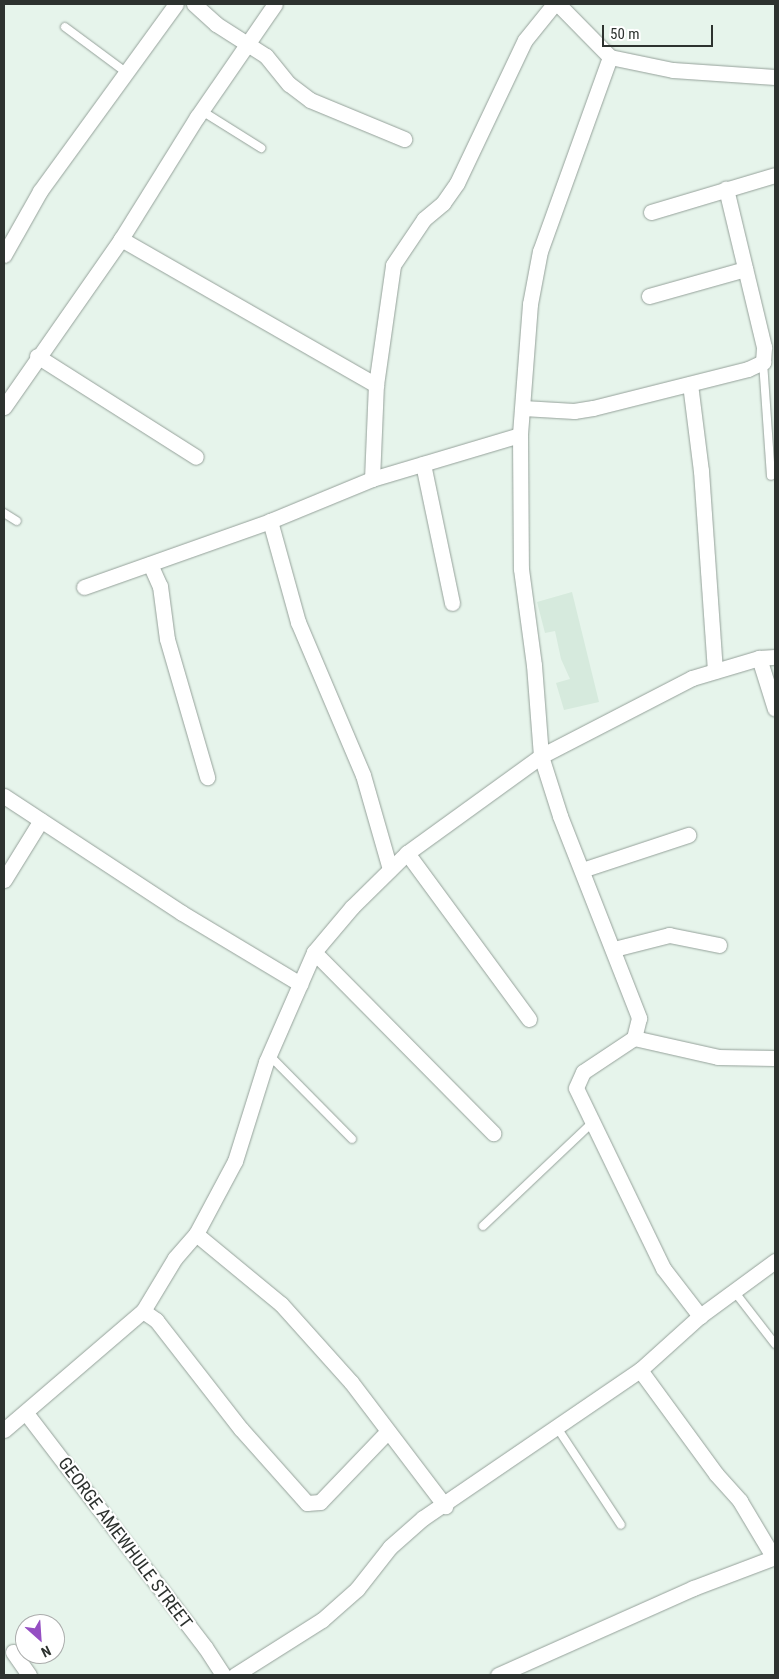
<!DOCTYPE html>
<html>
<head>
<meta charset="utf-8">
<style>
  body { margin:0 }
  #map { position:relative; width:779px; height:1679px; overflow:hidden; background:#e6f4eb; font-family:"Roboto Condensed",sans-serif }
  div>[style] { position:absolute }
  .built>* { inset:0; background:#d6eadd }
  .roads { filter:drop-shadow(0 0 1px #95a19a) drop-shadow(0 0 1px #95a19a) }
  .lane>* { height:8px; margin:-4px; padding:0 4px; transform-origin:4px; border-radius:4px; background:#fff }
  .street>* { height:15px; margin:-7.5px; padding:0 7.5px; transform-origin:7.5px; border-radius:7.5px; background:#fff }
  span { translate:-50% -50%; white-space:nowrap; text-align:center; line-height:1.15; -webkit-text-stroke:4px #fff; paint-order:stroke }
  .street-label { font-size:18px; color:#2d322f }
  .frame { position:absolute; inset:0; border:5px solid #2d322f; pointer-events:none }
  .north { position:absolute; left:15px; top:1614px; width:50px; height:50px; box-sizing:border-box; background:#fff; border:1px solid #abadac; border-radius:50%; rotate:154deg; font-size:14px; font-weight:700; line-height:20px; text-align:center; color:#2d322f }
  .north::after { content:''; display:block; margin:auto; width:18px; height:22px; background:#954fc3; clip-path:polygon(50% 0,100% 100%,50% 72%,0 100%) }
  .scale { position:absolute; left:602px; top:25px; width:111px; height:22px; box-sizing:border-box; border:2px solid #2d322f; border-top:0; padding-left:6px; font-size:15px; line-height:18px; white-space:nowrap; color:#2d322f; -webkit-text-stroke:4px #fff; paint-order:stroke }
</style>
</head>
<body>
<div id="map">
  <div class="built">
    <i style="clip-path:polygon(572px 592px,599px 702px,564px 710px,556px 683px,570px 679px,561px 659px,555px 631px,545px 633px,537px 602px)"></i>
  </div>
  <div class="roads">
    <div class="lane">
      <i style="left:65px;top:27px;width:77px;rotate:36.6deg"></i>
      <i style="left:202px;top:111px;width:70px;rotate:32.1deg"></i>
      <i style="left:763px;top:362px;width:114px;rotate:86deg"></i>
      <i style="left:4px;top:513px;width:15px;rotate:32deg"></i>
      <i style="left:269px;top:1055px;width:118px;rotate:45.3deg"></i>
      <i style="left:483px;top:1226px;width:149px;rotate:-43.4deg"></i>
      <i style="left:734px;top:1291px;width:67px;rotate:52.3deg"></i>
      <i style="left:556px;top:1426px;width:118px;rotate:56.7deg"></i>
    </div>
    <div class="street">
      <i style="left:194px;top:4px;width:30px;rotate:42deg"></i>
      <i style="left:216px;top:24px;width:59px;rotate:32.6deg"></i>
      <i style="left:266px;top:56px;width:36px;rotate:51deg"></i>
      <i style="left:289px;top:84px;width:26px;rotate:37deg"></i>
      <i style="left:310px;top:100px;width:102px;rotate:22.5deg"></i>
      <i style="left:558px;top:4px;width:74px;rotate:45.5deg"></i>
      <i style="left:610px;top:57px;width:64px;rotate:11.7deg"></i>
      <i style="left:673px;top:70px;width:102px;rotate:3.9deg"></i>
      <i style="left:610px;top:57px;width:206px;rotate:109.8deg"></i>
      <i style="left:540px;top:251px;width:54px;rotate:100.7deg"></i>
      <i style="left:530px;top:304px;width:131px;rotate:94.4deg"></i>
      <i style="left:520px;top:435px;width:134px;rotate:89.6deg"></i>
      <i style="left:521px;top:569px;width:97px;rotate:82.3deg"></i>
      <i style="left:534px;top:665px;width:91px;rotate:85.6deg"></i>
      <i style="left:541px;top:756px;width:63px;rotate:72.4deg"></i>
      <i style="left:560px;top:816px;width:217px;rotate:68.6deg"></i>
      <i style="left:639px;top:1018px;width:21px;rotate:104deg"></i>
      <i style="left:634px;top:1038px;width:61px;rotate:146.3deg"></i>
      <i style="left:583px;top:1072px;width:17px;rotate:114deg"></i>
      <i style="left:576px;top:1088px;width:200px;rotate:64.2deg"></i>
      <i style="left:663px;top:1268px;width:61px;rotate:52.4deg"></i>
      <i style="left:651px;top:212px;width:129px;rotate:-16.6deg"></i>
      <i style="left:121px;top:239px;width:294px;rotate:29.8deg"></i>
      <i style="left:4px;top:255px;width:73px;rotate:-60.6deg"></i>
      <i style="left:40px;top:191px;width:231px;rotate:-54deg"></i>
      <i style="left:649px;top:296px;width:100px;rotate:-15.7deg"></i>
      <i style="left:37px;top:356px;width:188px;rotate:32.4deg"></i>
      <i style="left:690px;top:384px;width:88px;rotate:82.8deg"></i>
      <i style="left:701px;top:471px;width:200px;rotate:86deg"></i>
      <i style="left:4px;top:407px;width:205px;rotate:-55.1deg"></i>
      <i style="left:121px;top:239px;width:144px;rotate:-58.1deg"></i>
      <i style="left:197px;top:117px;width:137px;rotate:-55.4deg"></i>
      <i style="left:523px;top:408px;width:51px;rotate:3.4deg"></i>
      <i style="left:574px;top:411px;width:19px;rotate:-9deg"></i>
      <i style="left:593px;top:408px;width:160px;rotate:-14.1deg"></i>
      <i style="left:748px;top:369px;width:17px;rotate:-25deg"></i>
      <i style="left:763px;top:362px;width:15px;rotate:-86deg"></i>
      <i style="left:764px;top:347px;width:163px;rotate:-103.5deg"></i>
      <i style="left:423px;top:464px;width:142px;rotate:78.2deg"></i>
      <i style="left:372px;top:479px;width:94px;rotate:-87.6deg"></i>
      <i style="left:376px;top:385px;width:121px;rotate:-81.9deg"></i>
      <i style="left:393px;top:265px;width:55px;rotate:-56deg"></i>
      <i style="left:424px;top:219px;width:25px;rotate:-40deg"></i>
      <i style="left:443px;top:203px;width:24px;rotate:-55deg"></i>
      <i style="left:457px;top:183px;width:158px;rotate:-64.6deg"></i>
      <i style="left:525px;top:40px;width:46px;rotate:-51.1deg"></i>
      <i style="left:270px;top:521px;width:105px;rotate:74.5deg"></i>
      <i style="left:298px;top:622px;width:166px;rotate:67deg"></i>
      <i style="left:363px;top:775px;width:98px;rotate:74deg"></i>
      <i style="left:150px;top:564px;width:24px;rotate:66deg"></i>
      <i style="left:160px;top:586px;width:53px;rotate:82.5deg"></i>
      <i style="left:167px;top:639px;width:144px;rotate:73.8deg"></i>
      <i style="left:84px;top:587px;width:197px;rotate:-19.5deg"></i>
      <i style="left:270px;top:521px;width:110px;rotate:-22.4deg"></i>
      <i style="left:372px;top:479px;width:154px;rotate:-16.6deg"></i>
      <i style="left:759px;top:658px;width:53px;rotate:72.6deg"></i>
      <i style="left:4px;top:796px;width:213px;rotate:33.3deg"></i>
      <i style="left:182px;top:913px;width:138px;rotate:31deg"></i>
      <i style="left:407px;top:853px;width:206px;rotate:53.7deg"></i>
      <i style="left:582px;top:870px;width:112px;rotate:-18.3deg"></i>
      <i style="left:4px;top:880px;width:70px;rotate:-58.3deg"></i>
      <i style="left:614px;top:949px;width:57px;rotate:-14.3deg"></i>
      <i style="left:669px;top:935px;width:51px;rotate:11.3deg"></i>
      <i style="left:314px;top:952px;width:255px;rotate:45.3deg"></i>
      <i style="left:634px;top:1038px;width:86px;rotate:12.7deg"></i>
      <i style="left:718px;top:1057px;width:56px;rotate:1deg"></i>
      <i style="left:196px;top:1234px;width:110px;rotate:39.5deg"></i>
      <i style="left:281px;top:1304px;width:105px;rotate:48.1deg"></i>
      <i style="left:351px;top:1382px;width:156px;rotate:52.8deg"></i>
      <i style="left:143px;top:1311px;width:16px;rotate:35deg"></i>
      <i style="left:156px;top:1320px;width:138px;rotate:52.1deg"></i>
      <i style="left:241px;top:1429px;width:99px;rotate:48.3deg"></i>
      <i style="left:307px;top:1503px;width:13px;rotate:-4deg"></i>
      <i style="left:320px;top:1502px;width:98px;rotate:-46.2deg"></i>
      <i style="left:640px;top:1370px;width:129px;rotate:53.8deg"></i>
      <i style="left:716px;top:1474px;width:36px;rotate:48deg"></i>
      <i style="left:740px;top:1501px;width:66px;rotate:59.2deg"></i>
      <i style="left:26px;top:1413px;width:295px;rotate:52.6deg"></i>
      <i style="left:205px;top:1647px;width:33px;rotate:57deg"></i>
      <i style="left:4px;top:1430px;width:183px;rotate:-40.6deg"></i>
      <i style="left:143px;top:1311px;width:62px;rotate:-58.9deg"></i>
      <i style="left:175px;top:1258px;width:32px;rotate:-49deg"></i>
      <i style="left:196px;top:1234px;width:83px;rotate:-61.9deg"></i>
      <i style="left:235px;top:1161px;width:104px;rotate:-72.6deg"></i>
      <i style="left:266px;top:1062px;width:120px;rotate:-66.4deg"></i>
      <i style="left:314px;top:952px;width:59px;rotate:-49.8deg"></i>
      <i style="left:352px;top:907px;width:77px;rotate:-44.5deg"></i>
      <i style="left:407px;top:853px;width:165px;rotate:-35.9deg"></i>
      <i style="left:541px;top:756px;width:170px;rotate:-27.3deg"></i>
      <i style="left:692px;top:678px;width:70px;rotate:-16.6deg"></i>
      <i style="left:759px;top:658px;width:16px;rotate:-4deg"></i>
      <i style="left:13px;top:1652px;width:28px;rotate:55deg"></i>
      <i style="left:235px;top:1675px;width:103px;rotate:-32.3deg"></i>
      <i style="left:322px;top:1620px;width:47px;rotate:-41.5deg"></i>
      <i style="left:357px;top:1589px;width:53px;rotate:-51.8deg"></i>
      <i style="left:390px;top:1547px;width:44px;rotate:-41.3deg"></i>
      <i style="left:423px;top:1518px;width:263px;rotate:-34.3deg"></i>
      <i style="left:640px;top:1370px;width:81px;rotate:-42deg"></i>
      <i style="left:700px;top:1316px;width:93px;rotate:-36.3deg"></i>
      <i style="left:498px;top:1675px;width:214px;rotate:-24deg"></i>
      <i style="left:693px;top:1588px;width:88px;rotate:-20.7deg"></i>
    </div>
  </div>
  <div class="street-label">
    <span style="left:125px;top:1543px;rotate:53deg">GEORGE AMEWHULE STREET</span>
  </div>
  <div class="frame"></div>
  <div class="north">N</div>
  <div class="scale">50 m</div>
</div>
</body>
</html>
